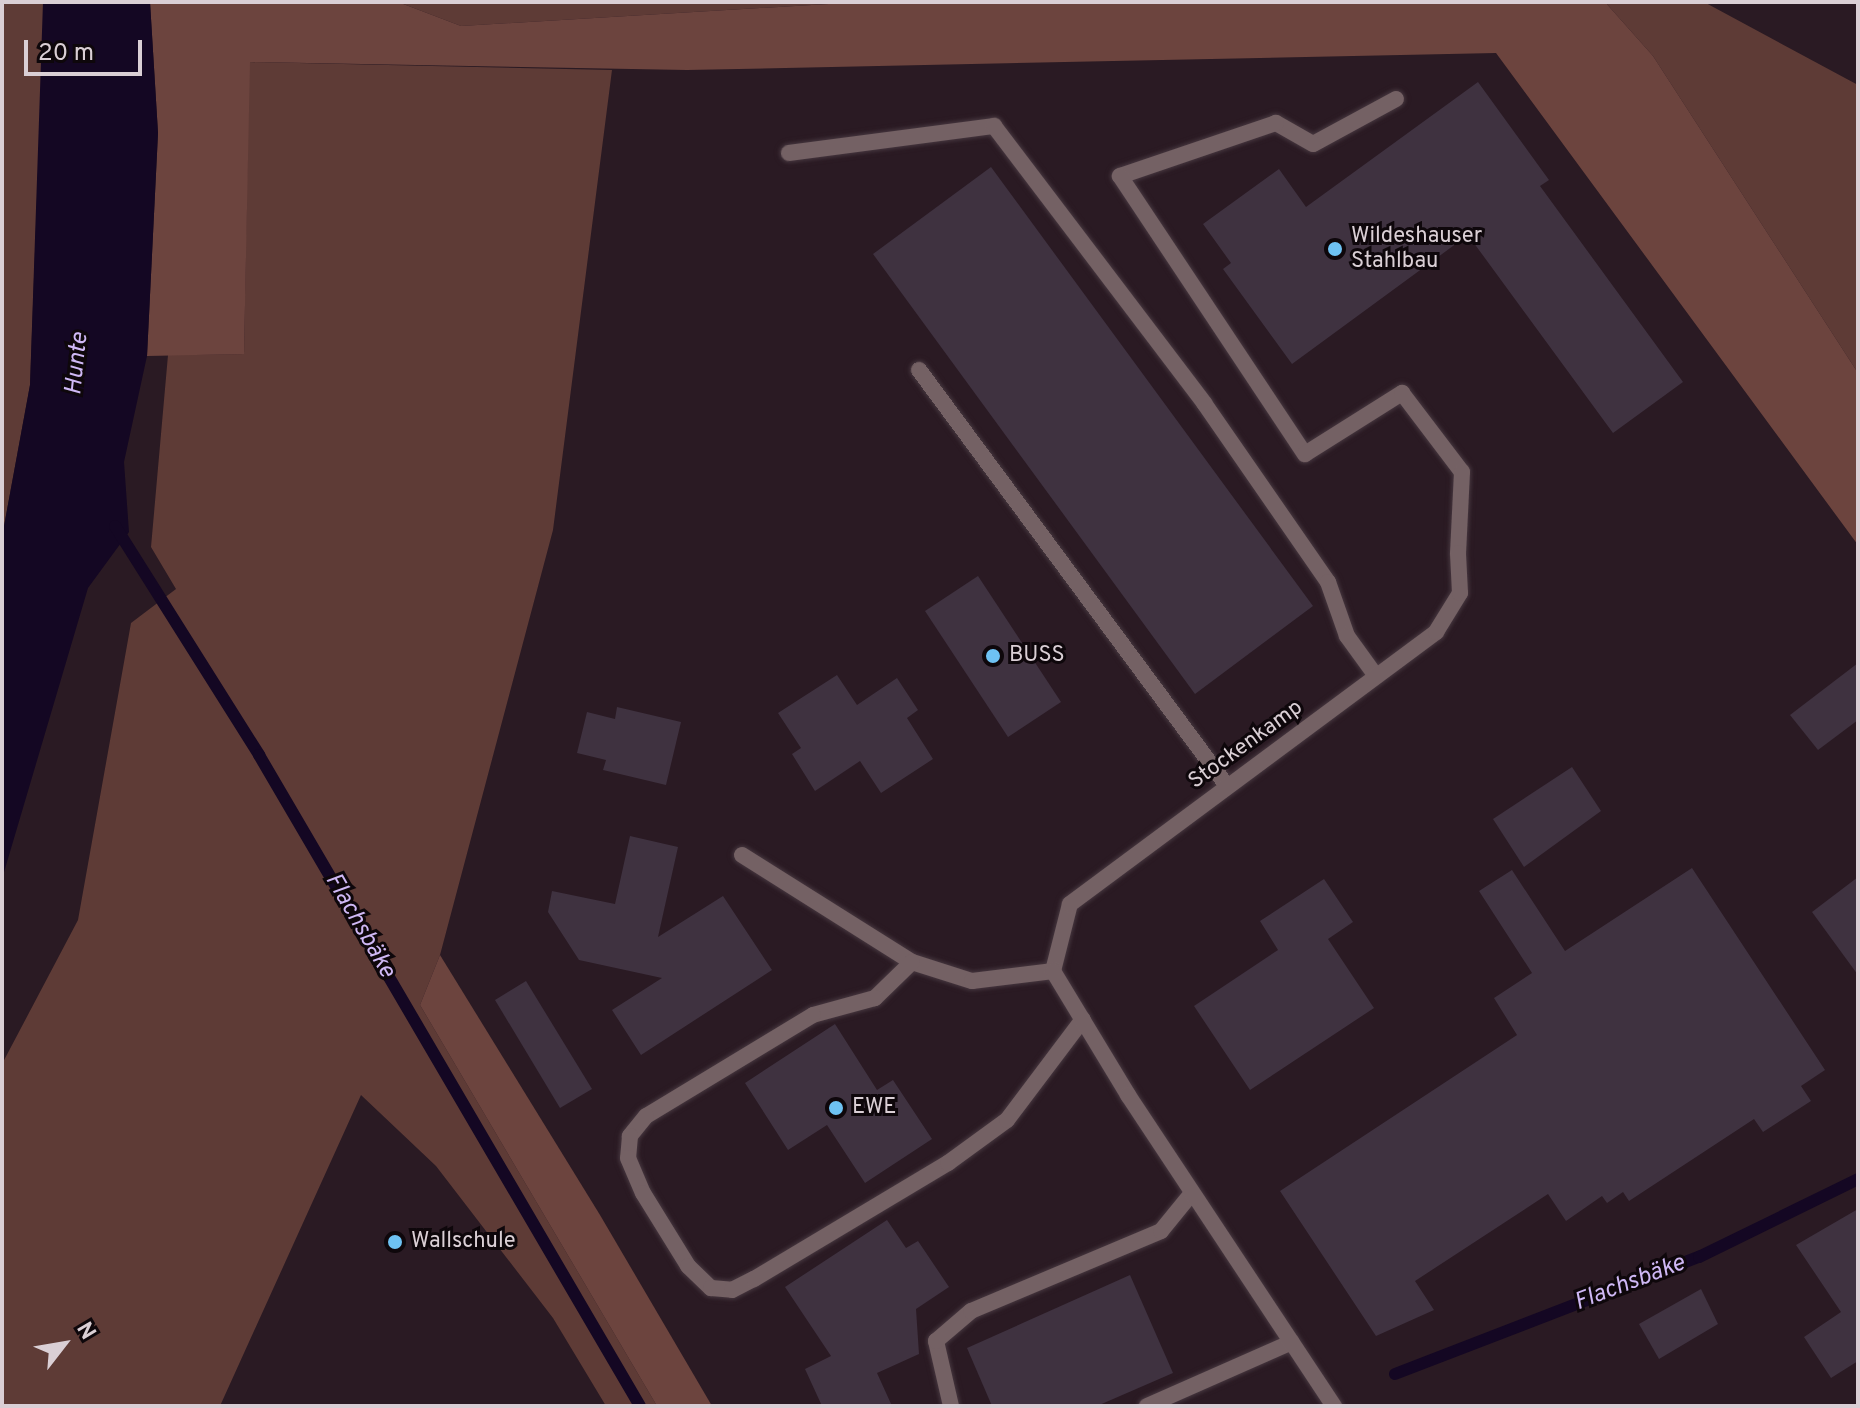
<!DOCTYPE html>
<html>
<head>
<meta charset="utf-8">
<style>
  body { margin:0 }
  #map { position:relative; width:1860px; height:1408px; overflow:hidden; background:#2a1a23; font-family:Overpass,sans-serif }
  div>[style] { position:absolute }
  .green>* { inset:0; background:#5e3b36 }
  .forest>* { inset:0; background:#6c443e }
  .water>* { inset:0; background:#140723 }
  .stream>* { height:12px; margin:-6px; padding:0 6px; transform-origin:6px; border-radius:6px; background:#140723 }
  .building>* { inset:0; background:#3f3240 }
  .roads { filter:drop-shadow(0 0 2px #46373f) drop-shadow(0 0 2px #46373f) }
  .lane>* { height:16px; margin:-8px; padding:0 8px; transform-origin:8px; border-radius:8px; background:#746164 }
  .street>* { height:16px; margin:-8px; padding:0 8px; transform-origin:8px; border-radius:8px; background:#746164 }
  .dots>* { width:22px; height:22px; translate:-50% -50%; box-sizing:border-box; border:4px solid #0e070b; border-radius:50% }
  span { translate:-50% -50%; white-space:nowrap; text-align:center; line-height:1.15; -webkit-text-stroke:6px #0e070b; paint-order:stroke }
  .poi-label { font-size:22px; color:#dacfd5 }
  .left { translate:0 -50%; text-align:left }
  .street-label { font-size:22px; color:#dacfd5 }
  .water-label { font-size:24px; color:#cfb8f5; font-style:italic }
  .frame { position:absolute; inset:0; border:4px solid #dacfd5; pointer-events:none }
  .north { position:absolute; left:24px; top:1304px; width:80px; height:80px; -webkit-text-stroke:6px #0e070b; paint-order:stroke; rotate:59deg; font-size:22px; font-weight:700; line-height:32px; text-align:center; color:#dacfd5 }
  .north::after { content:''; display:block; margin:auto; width:28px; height:36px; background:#dacfd5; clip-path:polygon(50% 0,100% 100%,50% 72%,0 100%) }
  .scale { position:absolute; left:24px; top:40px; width:118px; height:36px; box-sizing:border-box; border:4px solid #dacfd5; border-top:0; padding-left:10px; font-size:24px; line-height:28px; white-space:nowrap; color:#dacfd5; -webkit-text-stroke:6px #0e070b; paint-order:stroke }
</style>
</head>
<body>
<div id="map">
  <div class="green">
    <i style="clip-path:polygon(2px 2px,43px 2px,44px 11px,30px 385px,2px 537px)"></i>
    <i style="clip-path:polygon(398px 2px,862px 2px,461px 26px)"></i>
    <i style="clip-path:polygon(1605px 2px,1704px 2px,1858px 85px,1858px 373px,1653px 56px)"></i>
    <i style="clip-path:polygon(249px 62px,612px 70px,553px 530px,440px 955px,420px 1005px,657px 1406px,606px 1406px,553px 1318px,436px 1166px,361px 1095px,220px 1406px,2px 1406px,2px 1064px,78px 920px,131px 623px,176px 589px,151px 547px,168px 355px,244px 354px)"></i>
  </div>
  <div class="forest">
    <i style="clip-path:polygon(150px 2px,398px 2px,461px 26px,862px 2px,1605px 2px,1653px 56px,1858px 373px,1858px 545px,1496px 53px,687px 70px,250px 62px,244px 354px,147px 356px,158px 133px)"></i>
    <i style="clip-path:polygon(440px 955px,600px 1215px,712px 1406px,657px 1406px,420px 1005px)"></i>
  </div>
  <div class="water">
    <i style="clip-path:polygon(43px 2px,150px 2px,158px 133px,147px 356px,124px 462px,129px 532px,88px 588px,2px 879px,2px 537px,30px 385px)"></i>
  </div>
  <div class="stream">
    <i style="left:115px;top:526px;width:271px;rotate:57.8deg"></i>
    <i style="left:259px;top:755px;width:754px;rotate:59.66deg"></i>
    <i style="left:1395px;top:1374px;width:326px;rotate:-21.1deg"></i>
    <i style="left:1699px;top:1257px;width:177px;rotate:-26.1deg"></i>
  </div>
  <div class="building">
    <i style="clip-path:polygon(1478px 82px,1549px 180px,1540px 186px,1683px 382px,1613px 433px,1468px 235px,1292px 364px,1223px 269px,1231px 263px,1203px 224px,1279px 169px,1306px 207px)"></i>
    <i style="clip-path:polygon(991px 167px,1313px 606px,1195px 694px,873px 254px)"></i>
    <i style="clip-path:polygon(978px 576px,1061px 702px,1008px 737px,925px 611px)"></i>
    <i style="clip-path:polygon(1858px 663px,1858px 720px,1818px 750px,1790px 715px)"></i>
    <i style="clip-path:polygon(837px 675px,857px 705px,897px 678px,918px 710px,907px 718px,933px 759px,881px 793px,860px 761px,815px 791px,792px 754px,801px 748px,778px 713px)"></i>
    <i style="clip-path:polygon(617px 707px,681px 722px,666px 785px,603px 770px,606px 760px,577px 753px,587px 712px,615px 719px)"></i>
    <i style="clip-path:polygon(1572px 767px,1601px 811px,1524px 867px,1493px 819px)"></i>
    <i style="clip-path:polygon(630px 836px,678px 847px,658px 937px,723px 896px,772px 970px,641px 1055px,612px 1010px,662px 978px,579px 960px,548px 912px,552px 891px,615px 904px)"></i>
    <i style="clip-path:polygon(1692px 868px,1825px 1070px,1801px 1086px,1811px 1101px,1763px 1132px,1754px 1119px,1629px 1201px,1623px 1192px,1607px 1203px,1602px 1196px,1566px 1221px,1548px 1194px,1415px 1281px,1434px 1310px,1376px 1336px,1280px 1191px,1517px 1035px,1494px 998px,1532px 973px,1479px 891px,1512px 870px,1565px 951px)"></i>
    <i style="clip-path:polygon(1858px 877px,1858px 975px,1812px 912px)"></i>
    <i style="clip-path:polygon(1324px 879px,1353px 922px,1328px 939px,1374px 1008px,1250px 1090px,1194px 1006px,1278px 950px,1260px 921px)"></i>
    <i style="clip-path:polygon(526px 981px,592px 1089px,560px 1108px,495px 1000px)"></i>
    <i style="clip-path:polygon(835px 1024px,877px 1090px,893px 1080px,932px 1139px,865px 1183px,827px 1125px,788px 1150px,745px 1083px)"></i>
    <i style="clip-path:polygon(1858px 1209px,1858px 1361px,1831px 1378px,1804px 1337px,1841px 1312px,1796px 1245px)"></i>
    <i style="clip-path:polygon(887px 1220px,906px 1248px,918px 1241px,949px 1287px,916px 1309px,919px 1354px,877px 1373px,892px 1406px,822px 1406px,805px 1369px,831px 1356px,785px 1287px)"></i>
    <i style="clip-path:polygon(1130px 1275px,1173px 1373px,1097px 1406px,992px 1406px,967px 1348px)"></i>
    <i style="clip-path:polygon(1701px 1289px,1718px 1324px,1659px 1359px,1639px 1324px)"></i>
  </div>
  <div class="roads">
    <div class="lane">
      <i style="left:1396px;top:99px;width:94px;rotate:151.5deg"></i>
      <i style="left:1313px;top:144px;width:43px;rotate:-150.4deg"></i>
      <i style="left:1276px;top:123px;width:165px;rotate:161.2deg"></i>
      <i style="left:1120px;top:176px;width:334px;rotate:56.4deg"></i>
      <i style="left:1305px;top:454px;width:115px;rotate:-32.2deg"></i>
      <i style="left:1402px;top:393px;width:99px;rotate:52.8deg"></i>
      <i style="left:1462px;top:472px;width:81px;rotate:92.8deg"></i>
      <i style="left:789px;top:153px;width:207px;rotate:-7.5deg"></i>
      <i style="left:994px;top:126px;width:348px;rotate:52.8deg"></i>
      <i style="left:1204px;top:403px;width:218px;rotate:55.3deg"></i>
      <i style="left:1328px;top:582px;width:57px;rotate:70.6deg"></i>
      <i style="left:1347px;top:636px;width:49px;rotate:54.1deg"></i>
      <i style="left:919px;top:370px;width:518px;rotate:53.48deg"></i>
      <i style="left:742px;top:855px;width:201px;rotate:32.2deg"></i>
      <i style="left:912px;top:962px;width:63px;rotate:17.6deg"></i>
      <i style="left:912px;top:962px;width:52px;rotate:135.8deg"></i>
      <i style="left:875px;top:998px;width:64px;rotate:164.7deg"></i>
      <i style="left:813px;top:1015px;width:195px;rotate:148.8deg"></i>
      <i style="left:646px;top:1116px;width:26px;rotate:129deg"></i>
      <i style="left:630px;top:1136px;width:22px;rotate:95deg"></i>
      <i style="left:628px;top:1158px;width:38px;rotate:67deg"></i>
      <i style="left:643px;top:1193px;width:86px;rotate:58.3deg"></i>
      <i style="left:688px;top:1266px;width:32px;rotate:44deg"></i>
      <i style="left:711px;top:1288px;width:21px;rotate:5deg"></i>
      <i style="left:732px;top:1290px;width:25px;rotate:-27deg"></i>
      <i style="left:754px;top:1279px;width:226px;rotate:-30.9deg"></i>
      <i style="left:948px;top:1163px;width:73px;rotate:-36.1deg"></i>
      <i style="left:1007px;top:1120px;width:126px;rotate:-53deg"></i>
      <i style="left:951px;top:1406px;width:67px;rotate:-103deg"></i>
      <i style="left:936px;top:1341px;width:46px;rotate:-40.6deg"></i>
      <i style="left:971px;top:1311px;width:206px;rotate:-22.8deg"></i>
      <i style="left:1161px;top:1231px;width:49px;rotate:-50.8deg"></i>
      <i style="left:1147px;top:1406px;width:158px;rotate:-23.8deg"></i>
    </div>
    <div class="street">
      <i style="left:1053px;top:971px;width:69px;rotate:-75.8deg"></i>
      <i style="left:1070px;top:904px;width:456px;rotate:-36.6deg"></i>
      <i style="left:1436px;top:632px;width:46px;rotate:-58.4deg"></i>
      <i style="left:1460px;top:593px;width:40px;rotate:-92.9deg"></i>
      <i style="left:972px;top:981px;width:82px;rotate:-7deg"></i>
      <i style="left:1053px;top:971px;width:145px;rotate:58.8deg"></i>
      <i style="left:1128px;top:1095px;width:373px;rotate:56.5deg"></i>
    </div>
  </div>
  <div class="dots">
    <i style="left:1335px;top:249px;background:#6ec2f3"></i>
    <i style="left:993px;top:656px;background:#6ec2f3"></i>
    <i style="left:836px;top:1108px;background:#6ec2f3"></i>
    <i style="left:395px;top:1242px;background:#6ec2f3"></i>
  </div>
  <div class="poi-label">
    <span class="left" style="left:1351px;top:249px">Wildeshauser<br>Stahlbau</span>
    <span class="left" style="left:1009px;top:656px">BUSS</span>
    <span class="left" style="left:852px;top:1108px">EWE</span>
    <span class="left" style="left:411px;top:1242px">Wallschule</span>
  </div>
  <div class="street-label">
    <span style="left:1246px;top:745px;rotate:-36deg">Stockenkamp</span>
  </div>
  <div class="water-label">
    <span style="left:78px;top:364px;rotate:-84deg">Hunte</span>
    <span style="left:359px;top:926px;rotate:60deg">Flachsbäke</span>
    <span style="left:1630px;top:1284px;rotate:-21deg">Flachsbäke</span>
  </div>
  <div class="frame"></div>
  <div class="north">N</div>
  <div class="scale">20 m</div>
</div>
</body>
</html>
